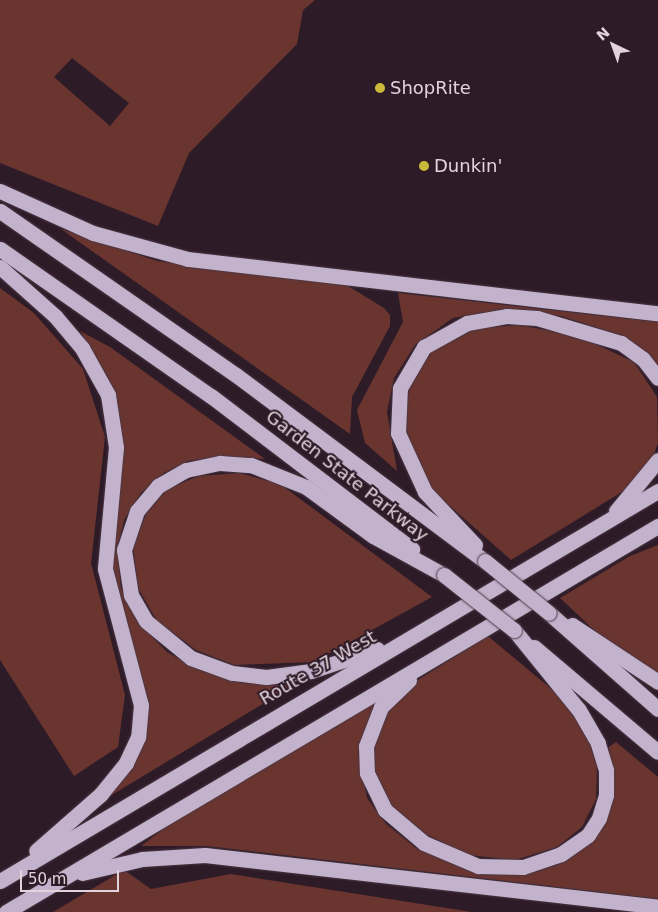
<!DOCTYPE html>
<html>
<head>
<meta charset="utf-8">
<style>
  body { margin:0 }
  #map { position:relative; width:658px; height:912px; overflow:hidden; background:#2e1b28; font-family:"DejaVu Sans",sans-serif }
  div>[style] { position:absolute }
  .green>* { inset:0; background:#6b352f }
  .roads { filter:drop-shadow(0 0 1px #4b3845) drop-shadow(0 0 1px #4b3845) }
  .highway>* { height:15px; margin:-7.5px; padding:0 7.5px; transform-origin:7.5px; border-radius:7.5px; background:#c2b2cb }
  .bridges { filter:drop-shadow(0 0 1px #4b3845) drop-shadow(0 0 1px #4b3845) }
  .highway-bridge>* { height:15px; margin:-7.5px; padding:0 7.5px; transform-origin:7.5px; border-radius:7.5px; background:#c2b2cb }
  .dots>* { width:14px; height:14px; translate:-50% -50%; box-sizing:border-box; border:2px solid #2e1b28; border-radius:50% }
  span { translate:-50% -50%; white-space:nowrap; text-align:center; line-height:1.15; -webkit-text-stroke:4px #2e1b28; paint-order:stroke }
  .poi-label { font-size:18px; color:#e1d3dc }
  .left { translate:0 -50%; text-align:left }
  .street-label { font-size:18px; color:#e1d3dc }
  .north { position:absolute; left:588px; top:20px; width:50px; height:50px; -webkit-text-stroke:4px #2e1b28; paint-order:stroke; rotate:318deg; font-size:14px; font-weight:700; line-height:20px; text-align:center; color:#e1d3dc }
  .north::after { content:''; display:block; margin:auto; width:18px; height:22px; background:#e1d3dc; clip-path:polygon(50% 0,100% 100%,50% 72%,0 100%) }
  .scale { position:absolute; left:20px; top:870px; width:99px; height:22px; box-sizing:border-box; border:2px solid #e1d3dc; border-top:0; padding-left:6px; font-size:15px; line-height:18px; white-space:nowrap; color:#e1d3dc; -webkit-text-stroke:4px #2e1b28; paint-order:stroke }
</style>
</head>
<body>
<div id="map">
  <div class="green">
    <i style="clip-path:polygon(evenodd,0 0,315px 0,303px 10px,297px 44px,189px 153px,158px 226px,0 163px,0 0,72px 58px,129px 103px,110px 126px,54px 77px,72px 58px)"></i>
    <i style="clip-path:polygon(61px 229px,157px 261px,348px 286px,384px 308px,390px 315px,390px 326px,352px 397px,350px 434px)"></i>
    <i style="clip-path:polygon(0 288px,34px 313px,83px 369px,105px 437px,91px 563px,125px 695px,118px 747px,74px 776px,0 660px)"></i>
    <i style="clip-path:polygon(398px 293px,658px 322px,658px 365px,623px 336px,561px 316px,504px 309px,453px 318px,415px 345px,394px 378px,387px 412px,397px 471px,365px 443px,357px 410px,403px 322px)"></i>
    <i style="clip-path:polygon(519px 325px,578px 336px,634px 362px,657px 397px,658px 443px,651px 462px,630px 487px,511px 560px,435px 493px,422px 475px,404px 428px,410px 382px,437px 345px,478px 328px)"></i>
    <i style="clip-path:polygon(80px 331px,110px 347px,265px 459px,222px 456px,188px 461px,164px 473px,141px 493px,124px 520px,117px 550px,121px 588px,136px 620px,167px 652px,199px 670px,242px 683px,294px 685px,110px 796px,140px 751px,147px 703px,112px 569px,123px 449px,120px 420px,107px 376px)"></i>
    <i style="clip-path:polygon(239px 473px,280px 484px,432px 597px,314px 662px,234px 665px,196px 650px,157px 621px,138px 588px,133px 547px,146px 514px,167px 489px,199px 476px)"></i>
    <i style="clip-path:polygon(658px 545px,658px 676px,607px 642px,560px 598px,630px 556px)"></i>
    <i style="clip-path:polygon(488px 636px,555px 692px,586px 732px,597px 765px,596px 799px,582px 827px,557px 847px,515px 860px,469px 855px,423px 833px,391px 806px,374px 769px,372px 751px,384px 713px,413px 683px)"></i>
    <i style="clip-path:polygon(374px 703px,358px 753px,367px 798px,386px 824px,416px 848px,477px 874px,535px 872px,557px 865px,588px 845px,612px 806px,609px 747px,616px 742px,658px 777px,658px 899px,207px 846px,141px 846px,179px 817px)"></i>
    <i style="clip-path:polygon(124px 870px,151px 889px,231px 874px,472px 912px,53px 912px)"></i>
  </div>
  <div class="roads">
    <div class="highway">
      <i style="left:0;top:191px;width:102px;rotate:24.3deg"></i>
      <i style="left:93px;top:233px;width:98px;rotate:15.3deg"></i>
      <i style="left:188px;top:259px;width:473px;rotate:6.6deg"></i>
      <i style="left:0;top:211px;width:287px;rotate:34.8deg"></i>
      <i style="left:236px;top:375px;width:311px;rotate:36.8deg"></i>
      <i style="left:0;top:249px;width:257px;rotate:34.9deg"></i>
      <i style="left:211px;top:396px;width:253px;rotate:37.3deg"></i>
      <i style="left:0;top:267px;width:74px;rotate:41.7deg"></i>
      <i style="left:55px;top:316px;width:42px;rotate:49.8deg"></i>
      <i style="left:82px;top:348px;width:54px;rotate:61deg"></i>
      <i style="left:108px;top:395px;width:53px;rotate:81.3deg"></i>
      <i style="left:116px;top:447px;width:122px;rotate:95.2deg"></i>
      <i style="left:105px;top:569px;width:141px;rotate:75.2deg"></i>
      <i style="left:141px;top:705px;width:32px;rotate:95deg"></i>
      <i style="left:138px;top:737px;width:29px;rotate:115deg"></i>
      <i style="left:126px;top:763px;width:40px;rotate:129deg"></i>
      <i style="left:101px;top:794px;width:86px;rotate:138.8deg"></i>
      <i style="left:616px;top:511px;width:66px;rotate:-50.5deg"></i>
      <i style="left:475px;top:545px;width:73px;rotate:-133.3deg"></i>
      <i style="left:425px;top:492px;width:65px;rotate:-114.6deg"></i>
      <i style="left:398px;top:433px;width:45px;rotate:-87.5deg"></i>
      <i style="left:400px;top:388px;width:48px;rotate:-59.7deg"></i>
      <i style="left:424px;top:347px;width:49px;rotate:-29.2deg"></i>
      <i style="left:467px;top:323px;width:41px;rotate:-9.9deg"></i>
      <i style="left:507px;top:316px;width:30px;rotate:4deg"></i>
      <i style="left:537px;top:318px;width:88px;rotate:16.6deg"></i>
      <i style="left:621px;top:343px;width:27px;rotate:36deg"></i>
      <i style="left:643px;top:359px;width:24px;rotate:52deg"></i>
      <i style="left:549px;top:613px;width:145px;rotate:41.4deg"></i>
      <i style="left:572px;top:625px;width:103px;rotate:33.5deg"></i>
      <i style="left:534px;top:647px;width:162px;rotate:40.3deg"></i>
      <i style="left:377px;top:649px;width:70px;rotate:161.6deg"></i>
      <i style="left:311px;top:671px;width:45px;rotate:172.4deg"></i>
      <i style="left:266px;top:677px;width:34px;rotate:-173deg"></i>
      <i style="left:232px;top:673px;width:44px;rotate:-159.9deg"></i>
      <i style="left:191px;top:658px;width:58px;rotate:-140.6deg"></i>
      <i style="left:146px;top:621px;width:30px;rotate:-120deg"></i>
      <i style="left:131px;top:595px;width:46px;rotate:-98.8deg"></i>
      <i style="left:124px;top:550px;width:41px;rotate:-71.6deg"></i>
      <i style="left:137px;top:511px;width:33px;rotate:-50deg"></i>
      <i style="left:158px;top:486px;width:32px;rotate:-30deg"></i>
      <i style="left:186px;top:470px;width:35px;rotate:-12deg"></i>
      <i style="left:220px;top:463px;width:31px;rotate:4deg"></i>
      <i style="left:251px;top:465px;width:59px;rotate:21.8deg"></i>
      <i style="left:306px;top:487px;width:83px;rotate:36.2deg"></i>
      <i style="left:373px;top:536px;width:81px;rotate:28.8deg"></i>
      <i style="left:409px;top:680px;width:39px;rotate:136deg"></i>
      <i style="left:381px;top:707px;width:42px;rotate:111deg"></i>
      <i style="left:366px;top:746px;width:27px;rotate:88deg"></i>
      <i style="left:367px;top:773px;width:41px;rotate:64.1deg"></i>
      <i style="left:385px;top:810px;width:51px;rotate:40.2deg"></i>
      <i style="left:424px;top:843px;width:59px;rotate:23.1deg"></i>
      <i style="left:478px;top:866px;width:45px;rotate:1.3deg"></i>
      <i style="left:523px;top:867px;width:40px;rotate:-18.9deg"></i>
      <i style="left:561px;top:854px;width:33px;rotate:-35deg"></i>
      <i style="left:588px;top:835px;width:20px;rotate:-57deg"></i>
      <i style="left:599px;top:818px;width:24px;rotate:-73deg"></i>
      <i style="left:606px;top:795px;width:25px;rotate:-90deg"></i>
      <i style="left:606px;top:770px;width:28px;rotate:-107deg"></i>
      <i style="left:598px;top:743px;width:39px;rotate:-120deg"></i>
      <i style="left:578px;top:709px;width:102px;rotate:-129deg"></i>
      <i style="left:82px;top:873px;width:62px;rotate:-13.1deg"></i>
      <i style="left:142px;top:859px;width:63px;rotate:-3.6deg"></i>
      <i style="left:205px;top:855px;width:456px;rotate:6.5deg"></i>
      <i style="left:0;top:881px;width:765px;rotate:-30.66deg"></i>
      <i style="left:6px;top:912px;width:758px;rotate:-30.63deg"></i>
    </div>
  </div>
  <div class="bridges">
    <div class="highway-bridge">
      <i style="left:485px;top:561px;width:82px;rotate:39.1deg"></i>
      <i style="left:444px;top:575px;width:89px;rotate:38.2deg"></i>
    </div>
  </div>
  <div class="dots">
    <i style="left:380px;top:88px;background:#cbba39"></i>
    <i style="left:424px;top:166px;background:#cbba39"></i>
  </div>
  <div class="poi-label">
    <span class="left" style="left:390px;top:88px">ShopRite</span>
    <span class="left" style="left:434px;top:166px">Dunkin'</span>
  </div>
  <div class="street-label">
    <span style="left:347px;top:476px;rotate:38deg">Garden State Parkway</span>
    <span style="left:318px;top:668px;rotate:-30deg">Route 37 West</span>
  </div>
  <div class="north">N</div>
  <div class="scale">50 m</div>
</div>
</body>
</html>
